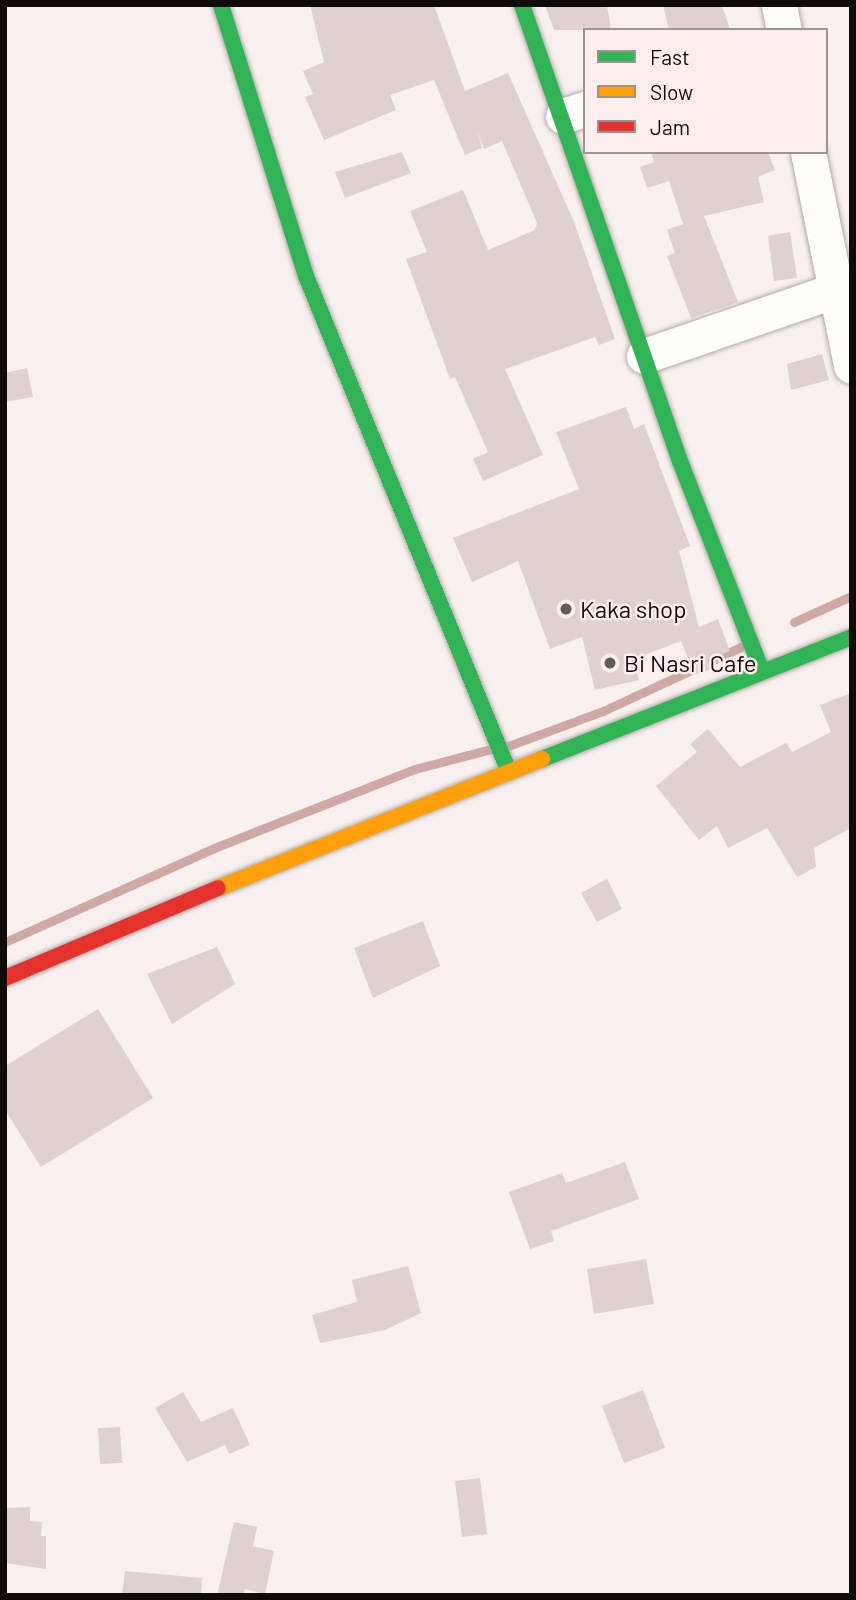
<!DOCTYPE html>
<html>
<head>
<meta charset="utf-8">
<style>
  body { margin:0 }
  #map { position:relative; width:856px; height:1600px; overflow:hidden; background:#f8f0ee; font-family:Barlow,sans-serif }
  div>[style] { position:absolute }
  .stream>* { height:9px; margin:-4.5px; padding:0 4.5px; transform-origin:4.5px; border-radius:4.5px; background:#cfa9a4 }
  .building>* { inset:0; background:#ded1cf }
  .roads { filter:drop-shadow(0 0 2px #b0aaa9) drop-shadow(0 0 2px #b0aaa9) }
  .street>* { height:35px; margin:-17.5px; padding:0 17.5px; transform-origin:17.5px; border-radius:17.5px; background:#fefdfc }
  .fast>* { height:16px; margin:-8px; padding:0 8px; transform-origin:8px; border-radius:8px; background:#30b455 }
  .slow>* { height:16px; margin:-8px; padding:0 8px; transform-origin:8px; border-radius:8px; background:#ff9f0a }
  .jam>* { height:16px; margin:-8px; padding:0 8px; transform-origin:8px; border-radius:8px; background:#e5322d }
  .dots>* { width:19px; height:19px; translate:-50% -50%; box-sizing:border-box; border:4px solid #fbedeb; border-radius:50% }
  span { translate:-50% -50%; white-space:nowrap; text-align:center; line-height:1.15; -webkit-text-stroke:5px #fbedeb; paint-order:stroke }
  .poi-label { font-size:24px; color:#0f0b0a }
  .left { translate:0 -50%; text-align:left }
  .frame { position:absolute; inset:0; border:7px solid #0f0b0a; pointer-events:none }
  .legend { position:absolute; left:583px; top:28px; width:245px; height:126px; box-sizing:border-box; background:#fbedeb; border:2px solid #9d9391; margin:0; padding:9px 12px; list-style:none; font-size:21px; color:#0f0b0a }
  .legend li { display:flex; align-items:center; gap:14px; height:35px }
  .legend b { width:35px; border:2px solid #9d9391 }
</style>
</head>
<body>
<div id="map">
  <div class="stream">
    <i style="left:794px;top:622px;width:63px;rotate:-24.5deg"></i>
    <i style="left:508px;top:746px;width:101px;rotate:-20.2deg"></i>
    <i style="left:603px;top:711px;width:154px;rotate:-24.9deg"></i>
    <i style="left:5px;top:942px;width:229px;rotate:-24.2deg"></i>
    <i style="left:214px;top:848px;width:216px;rotate:-21.5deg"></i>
    <i style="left:415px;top:769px;width:79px;rotate:-14.7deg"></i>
  </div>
  <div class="building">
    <i style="clip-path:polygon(310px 5px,434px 5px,465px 91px,508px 73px,574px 222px,615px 339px,599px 345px,595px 337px,505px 369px,543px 455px,483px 481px,473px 459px,488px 452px,455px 377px,450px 379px,406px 259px,427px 252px,410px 211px,463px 190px,488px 250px,535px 230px,537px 223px,502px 141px,484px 149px,477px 131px,482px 148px,465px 155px,434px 80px,390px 95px,396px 110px,324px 140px,305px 97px,313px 94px,303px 71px,324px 62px)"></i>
    <i style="clip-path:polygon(545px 5px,607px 5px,611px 30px,554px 30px)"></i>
    <i style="clip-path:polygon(663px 5px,722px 5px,730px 30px,669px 30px)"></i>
    <i style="clip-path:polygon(402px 152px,411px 173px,345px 198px,335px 172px)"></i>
    <i style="clip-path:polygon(651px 152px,768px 152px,775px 170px,758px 177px,764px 202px,704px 216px,738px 302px,691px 318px,667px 256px,675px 253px,667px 230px,683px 224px,669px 181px,647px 188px,640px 167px,654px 162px)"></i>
    <i style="clip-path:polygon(790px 232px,797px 278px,774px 281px,768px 236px)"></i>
    <i style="clip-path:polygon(822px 354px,829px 380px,791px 390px,787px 364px)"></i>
    <i style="clip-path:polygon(27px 368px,33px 397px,5px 402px,5px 373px)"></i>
    <i style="clip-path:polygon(626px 407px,634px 429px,644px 424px,690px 546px,679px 551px,699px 627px,718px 619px,730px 651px,708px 660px,711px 669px,695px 675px,681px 641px,634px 659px,639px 680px,595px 690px,582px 637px,550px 649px,518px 561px,472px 582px,453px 538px,579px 489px,556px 432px)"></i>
    <i style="clip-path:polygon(851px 693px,851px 828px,814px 848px,816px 867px,797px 877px,767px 828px,728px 848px,717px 826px,699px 840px,656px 786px,697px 752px,690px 744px,708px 729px,740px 767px,786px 743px,792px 752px,831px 732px,820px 705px)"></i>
    <i style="clip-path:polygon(607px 879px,622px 909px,597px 922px,581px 893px)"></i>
    <i style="clip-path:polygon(423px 921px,440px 966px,373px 998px,354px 948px)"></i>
    <i style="clip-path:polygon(217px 947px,235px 984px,172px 1024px,147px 974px)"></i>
    <i style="clip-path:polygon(98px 1009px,153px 1098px,41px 1167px,5px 1110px,5px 1066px)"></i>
    <i style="clip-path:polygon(625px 1162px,639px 1199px,551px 1231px,554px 1241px,530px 1249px,509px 1192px,562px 1173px,566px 1183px)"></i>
    <i style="clip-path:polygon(646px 1259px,654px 1304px,594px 1314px,587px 1269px)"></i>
    <i style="clip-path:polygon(408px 1266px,421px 1313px,385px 1330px,320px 1343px,312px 1315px,357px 1302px,352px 1280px)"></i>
    <i style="clip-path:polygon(643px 1390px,665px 1448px,624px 1463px,602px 1406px)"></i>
    <i style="clip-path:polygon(183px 1392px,201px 1422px,233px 1408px,250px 1445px,229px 1454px,225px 1445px,187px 1462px,155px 1408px)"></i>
    <i style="clip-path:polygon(120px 1427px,122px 1463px,100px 1464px,98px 1428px)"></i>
    <i style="clip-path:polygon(480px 1478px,487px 1534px,462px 1537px,455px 1481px)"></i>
    <i style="clip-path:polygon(30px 1507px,30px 1521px,42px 1522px,41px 1536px,46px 1536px,46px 1569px,5px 1563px,5px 1508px)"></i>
    <i style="clip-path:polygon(234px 1522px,257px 1527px,253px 1546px,274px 1551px,265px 1594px,245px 1589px,243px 1595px,217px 1595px)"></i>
    <i style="clip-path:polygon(125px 1571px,202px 1578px,201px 1595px,122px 1595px)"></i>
  </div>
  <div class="roads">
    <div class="street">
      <i style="left:779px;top:5px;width:25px;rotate:79deg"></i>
      <i style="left:563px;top:116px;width:23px;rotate:-18deg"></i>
      <i style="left:808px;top:152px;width:218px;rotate:78.6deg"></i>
      <i style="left:644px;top:356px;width:203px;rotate:-19deg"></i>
    </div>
    <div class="fast">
      <i style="left:221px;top:5px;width:284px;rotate:72.6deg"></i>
      <i style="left:306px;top:276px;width:536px;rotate:67.74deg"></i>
      <i style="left:522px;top:5px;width:483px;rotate:70.9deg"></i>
      <i style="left:680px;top:461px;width:223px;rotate:68.7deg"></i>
      <i style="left:542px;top:759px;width:332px;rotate:-21.5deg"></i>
    </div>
    <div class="slow">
      <i style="left:218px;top:888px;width:349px;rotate:-21.7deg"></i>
    </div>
    <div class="jam">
      <i style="left:5px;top:978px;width:231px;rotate:-22.9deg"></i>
    </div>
  </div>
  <div class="dots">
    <i style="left:566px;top:609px;background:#615b5a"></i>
    <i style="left:610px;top:663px;background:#615b5a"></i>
  </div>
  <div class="poi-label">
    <span class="left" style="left:580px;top:609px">Kaka shop</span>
    <span class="left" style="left:624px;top:663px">Bi Nasri Cafe</span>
  </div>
  <div class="frame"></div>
  <ul class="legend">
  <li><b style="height:9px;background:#30b455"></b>Fast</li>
  <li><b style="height:9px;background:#ff9f0a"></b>Slow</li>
  <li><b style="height:9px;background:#e5322d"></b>Jam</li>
  </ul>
</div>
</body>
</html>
